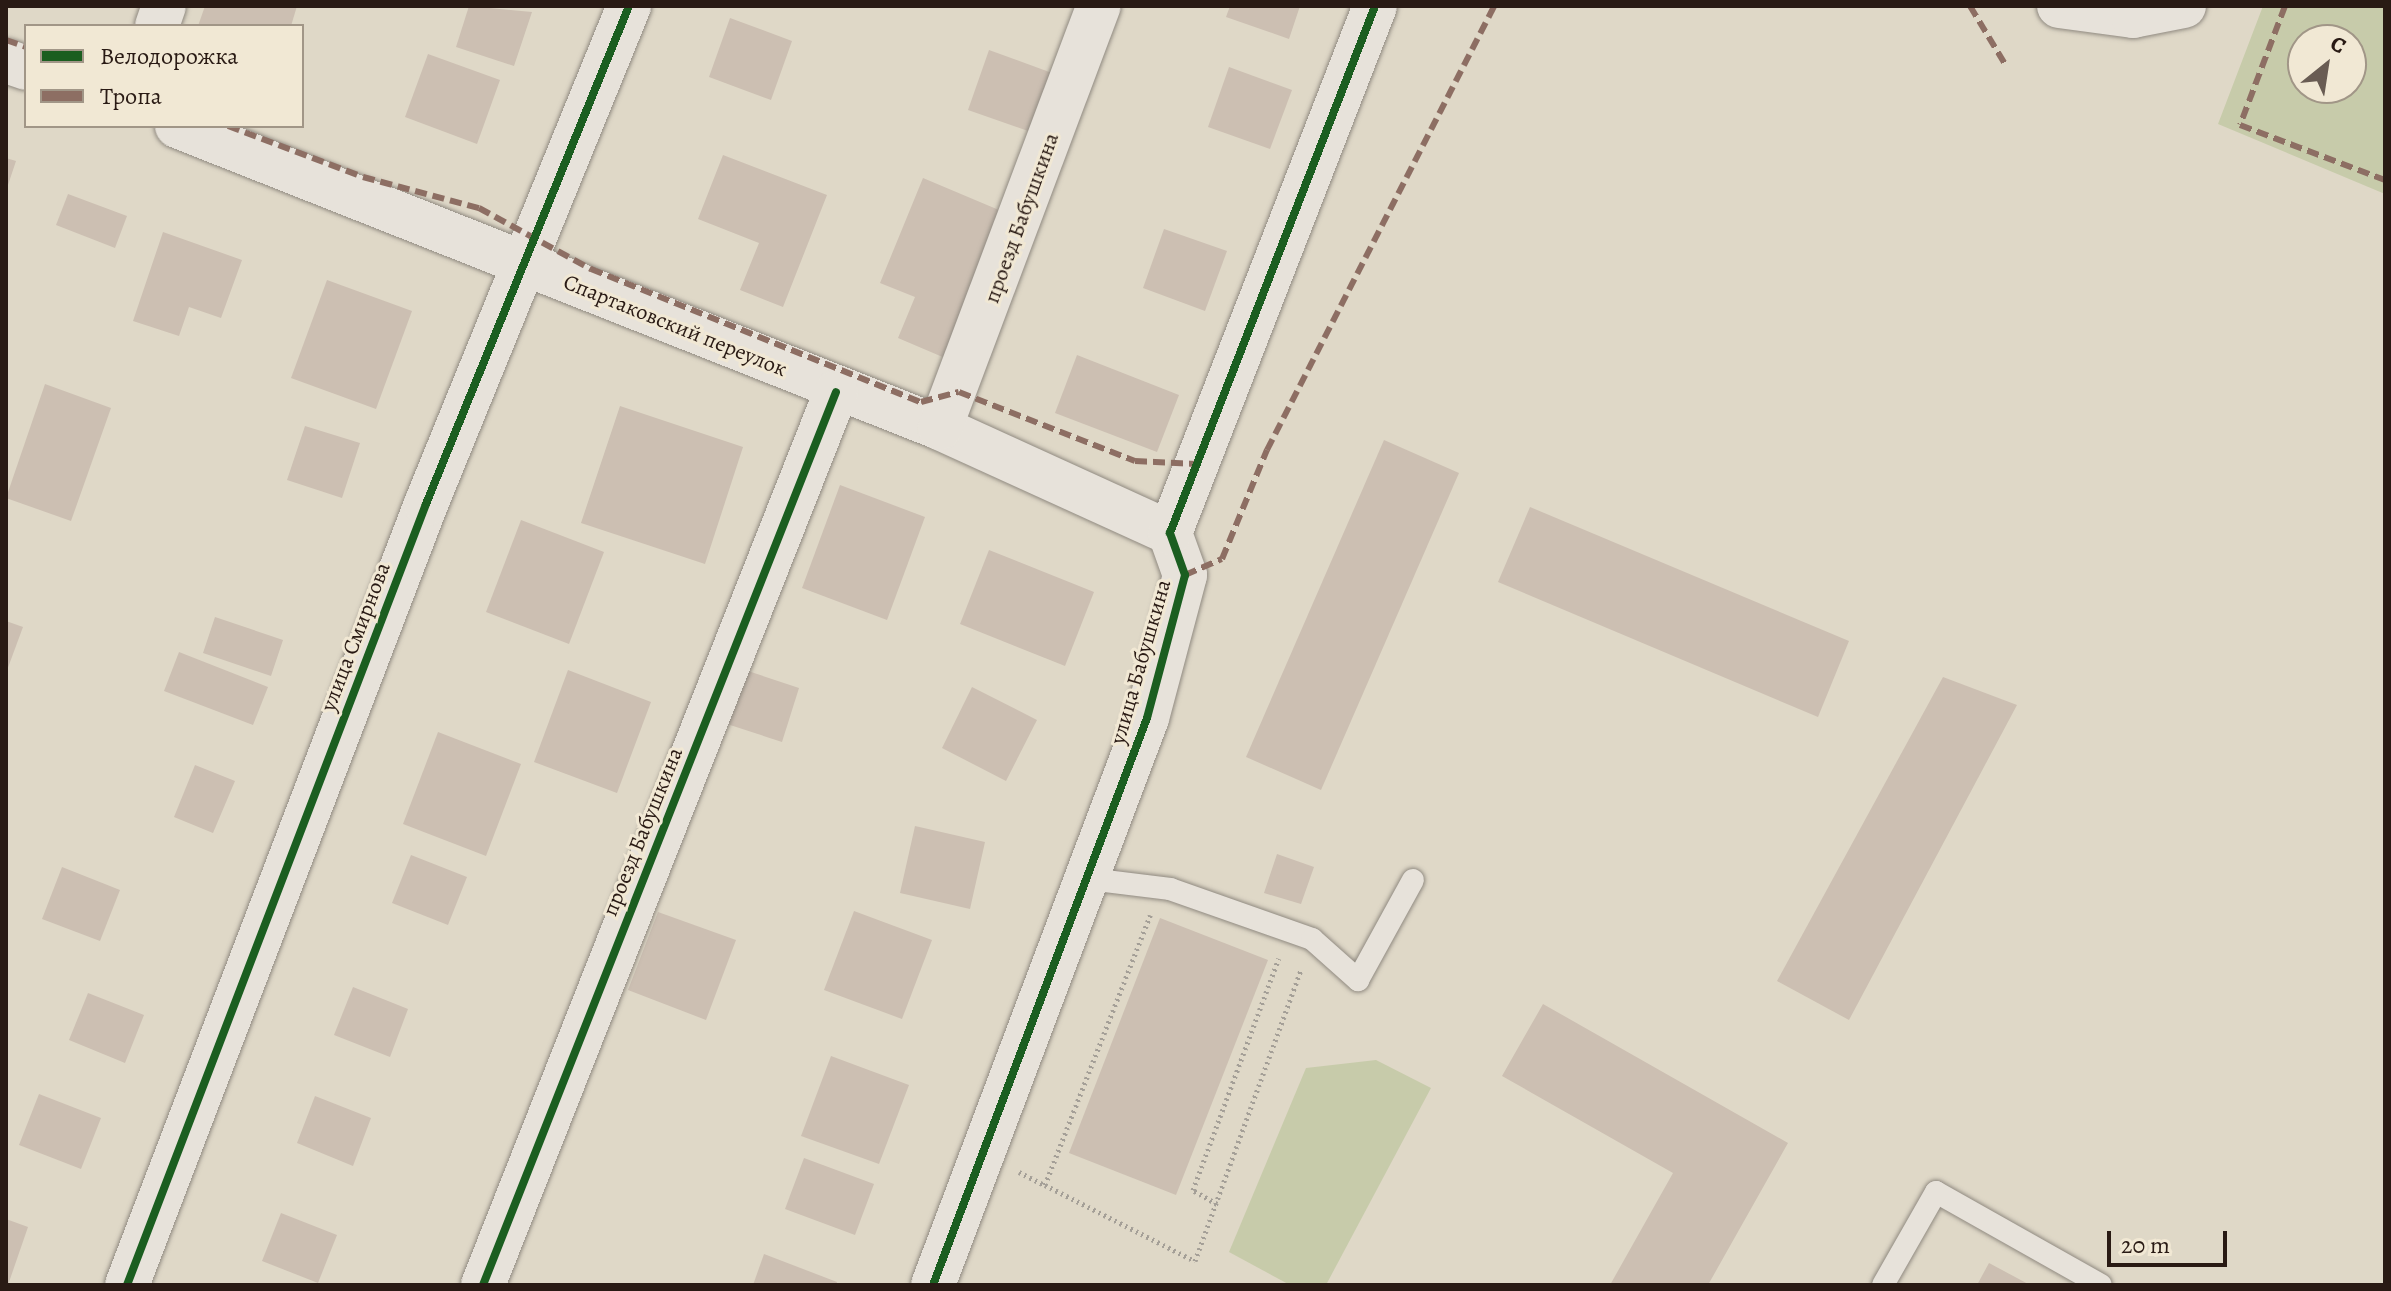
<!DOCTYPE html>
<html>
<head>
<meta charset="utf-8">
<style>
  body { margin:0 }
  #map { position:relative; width:2391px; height:1291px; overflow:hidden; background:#dfd8c7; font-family:Alegreya,serif }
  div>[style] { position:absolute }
  .green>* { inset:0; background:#c7cbaa }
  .building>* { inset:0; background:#ccbfb2 }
  .path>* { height:5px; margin-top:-2.5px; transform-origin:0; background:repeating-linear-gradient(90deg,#a49f97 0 2px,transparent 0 6px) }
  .roads { filter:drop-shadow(0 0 2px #908a81) drop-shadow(0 0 2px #908a81) }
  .service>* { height:22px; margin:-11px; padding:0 11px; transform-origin:11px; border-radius:11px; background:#e7e2da }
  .minor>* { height:44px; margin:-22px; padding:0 22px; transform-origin:22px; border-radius:22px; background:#e7e2da }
  .quiet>* { height:6px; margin-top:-3px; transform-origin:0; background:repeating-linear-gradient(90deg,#8d6e63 0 12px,transparent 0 18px) }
  .cycleway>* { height:8px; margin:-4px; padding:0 4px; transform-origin:4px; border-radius:4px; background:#1b5e20 }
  span { translate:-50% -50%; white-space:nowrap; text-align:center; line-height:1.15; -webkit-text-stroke:6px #f1e8d4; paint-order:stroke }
  .street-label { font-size:22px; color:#291a14 }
  .frame { position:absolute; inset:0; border:8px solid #291a14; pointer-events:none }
  .legend { position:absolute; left:24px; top:24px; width:280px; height:104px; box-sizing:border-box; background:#f1e8d4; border:2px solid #a19687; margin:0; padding:10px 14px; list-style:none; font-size:24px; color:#291a14 }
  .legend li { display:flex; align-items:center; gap:16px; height:40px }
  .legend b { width:40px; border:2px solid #a19687 }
  .north { position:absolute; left:2287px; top:24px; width:80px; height:80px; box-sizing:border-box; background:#f1e8d4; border:2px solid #a19687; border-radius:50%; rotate:30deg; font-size:22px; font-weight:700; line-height:32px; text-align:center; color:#291a14 }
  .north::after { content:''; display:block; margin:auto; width:28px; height:36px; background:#695c53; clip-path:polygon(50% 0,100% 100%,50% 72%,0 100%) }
  .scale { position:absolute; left:2107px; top:1231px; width:120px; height:36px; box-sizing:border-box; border:4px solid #291a14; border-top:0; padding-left:10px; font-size:24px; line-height:28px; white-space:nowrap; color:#291a14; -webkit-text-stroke:6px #f1e8d4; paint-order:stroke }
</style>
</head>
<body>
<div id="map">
  <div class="green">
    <i style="clip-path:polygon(evenodd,2263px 6px,2385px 6px,2385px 194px,2218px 124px,2263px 6px,2303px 40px,2351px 40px,2351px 88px,2303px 88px,2303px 40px)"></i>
    <i style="clip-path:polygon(1376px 1060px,1431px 1088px,1326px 1285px,1290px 1285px,1229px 1252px,1306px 1068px)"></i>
  </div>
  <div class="building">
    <i style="clip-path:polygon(205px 6px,297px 6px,291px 26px,198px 26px)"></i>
    <i style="clip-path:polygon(469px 6px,532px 12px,514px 66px,456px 47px)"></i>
    <i style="clip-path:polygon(1230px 6px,1300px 6px,1289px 39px,1226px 17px)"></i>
    <i style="clip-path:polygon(730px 18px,792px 41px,771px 100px,709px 77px)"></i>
    <i style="clip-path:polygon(989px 50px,1052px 73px,1031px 132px,968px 110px)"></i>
    <i style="clip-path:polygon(428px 54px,500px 80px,477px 144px,405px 117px)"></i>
    <i style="clip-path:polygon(1229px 67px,1292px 90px,1270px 149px,1208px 127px)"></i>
    <i style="clip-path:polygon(723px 155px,827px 195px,783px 307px,740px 290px,759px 243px,698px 219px)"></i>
    <i style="clip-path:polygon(6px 158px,16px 161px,7px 188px,6px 188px)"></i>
    <i style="clip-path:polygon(923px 178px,1006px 213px,945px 358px,898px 338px,915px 297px,880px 283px)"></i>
    <i style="clip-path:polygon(68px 194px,127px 216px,115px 248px,56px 225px)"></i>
    <i style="clip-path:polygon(1164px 229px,1227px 251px,1205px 311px,1143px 288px)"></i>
    <i style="clip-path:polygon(163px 232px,242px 260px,221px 318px,189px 307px,179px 336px,133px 321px)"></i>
    <i style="clip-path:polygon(327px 280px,412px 311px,376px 409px,291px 378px)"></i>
    <i style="clip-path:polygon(1077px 355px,1179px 395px,1157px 452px,1055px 413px)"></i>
    <i style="clip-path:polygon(45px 384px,111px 408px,71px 521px,6px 498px)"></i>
    <i style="clip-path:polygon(620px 406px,743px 447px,705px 564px,581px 523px)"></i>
    <i style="clip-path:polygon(305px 426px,360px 443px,342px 498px,287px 480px)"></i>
    <i style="clip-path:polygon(1384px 440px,1459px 473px,1321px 790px,1246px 757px)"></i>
    <i style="clip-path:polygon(840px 485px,925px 517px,887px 620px,802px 588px)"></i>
    <i style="clip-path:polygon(1530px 507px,1849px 641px,1818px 717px,1498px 582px)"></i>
    <i style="clip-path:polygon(521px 520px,604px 552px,569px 644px,486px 612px)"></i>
    <i style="clip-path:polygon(989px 550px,1094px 592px,1065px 666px,960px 624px)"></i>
    <i style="clip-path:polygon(215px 617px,283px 640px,271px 676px,203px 653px)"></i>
    <i style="clip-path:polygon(6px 621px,23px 627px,6px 673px)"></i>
    <i style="clip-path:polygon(179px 652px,268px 687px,253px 725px,164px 691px)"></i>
    <i style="clip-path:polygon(568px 670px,651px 702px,617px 793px,534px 762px)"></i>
    <i style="clip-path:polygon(745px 670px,799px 688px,782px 742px,727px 724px)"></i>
    <i style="clip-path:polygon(1943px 677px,2017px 705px,1849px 1020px,1777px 981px)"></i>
    <i style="clip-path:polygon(972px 687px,1037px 720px,1006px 781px,942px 748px)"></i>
    <i style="clip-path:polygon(438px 732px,521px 764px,486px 856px,403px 824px)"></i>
    <i style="clip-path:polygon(195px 765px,235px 781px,213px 833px,174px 817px)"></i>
    <i style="clip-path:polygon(915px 826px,985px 842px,970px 909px,900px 893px)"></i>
    <i style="clip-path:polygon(1277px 854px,1314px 867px,1301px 904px,1264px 893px)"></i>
    <i style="clip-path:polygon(411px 855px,467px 877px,448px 925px,392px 903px)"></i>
    <i style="clip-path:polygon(62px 867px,120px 890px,100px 941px,42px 919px)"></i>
    <i style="clip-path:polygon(854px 911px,932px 940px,902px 1019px,824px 990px)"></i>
    <i style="clip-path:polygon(658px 912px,736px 940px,706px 1020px,628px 990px)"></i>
    <i style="clip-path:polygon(1160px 918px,1268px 960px,1176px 1195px,1069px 1153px)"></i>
    <i style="clip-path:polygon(353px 987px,408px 1009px,390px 1057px,334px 1035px)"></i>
    <i style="clip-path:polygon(88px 993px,144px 1015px,125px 1063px,69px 1040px)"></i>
    <i style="clip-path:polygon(1543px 1004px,1788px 1143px,1708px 1285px,1610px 1285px,1673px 1173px,1502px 1076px)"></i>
    <i style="clip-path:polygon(831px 1056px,909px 1085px,879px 1164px,801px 1136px)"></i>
    <i style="clip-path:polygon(39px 1094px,101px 1118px,81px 1169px,19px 1145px)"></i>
    <i style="clip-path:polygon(315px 1096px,371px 1118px,353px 1166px,297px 1143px)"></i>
    <i style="clip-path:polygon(804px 1158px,874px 1184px,855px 1235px,785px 1209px)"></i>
    <i style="clip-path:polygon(281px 1213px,337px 1235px,318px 1283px,262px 1261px)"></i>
    <i style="clip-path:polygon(6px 1219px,28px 1227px,8px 1285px,6px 1285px)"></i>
    <i style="clip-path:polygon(764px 1254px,837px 1282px,836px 1285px,753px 1285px)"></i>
    <i style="clip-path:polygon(1989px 1263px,2030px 1285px,1977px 1285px)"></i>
  </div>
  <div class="path">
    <i style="left:1019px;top:1172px;width:29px;rotate:27deg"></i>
    <i style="left:1045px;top:1185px;width:290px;rotate:-68.7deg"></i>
    <i style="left:1045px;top:1185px;width:168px;rotate:26.9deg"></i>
    <i style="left:1195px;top:1261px;width:311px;rotate:-70deg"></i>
    <i style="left:1217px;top:1204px;width:28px;rotate:-150deg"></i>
    <i style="left:1193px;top:1190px;width:247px;rotate:-69.7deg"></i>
  </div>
  <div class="roads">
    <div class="service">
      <i style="left:1089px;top:879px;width:82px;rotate:7deg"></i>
      <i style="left:1170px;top:889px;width:151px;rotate:19.4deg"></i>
      <i style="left:1312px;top:939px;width:62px;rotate:41.7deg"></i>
      <i style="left:1358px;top:980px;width:114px;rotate:-61.2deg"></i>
      <i style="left:1883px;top:1285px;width:107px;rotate:-60.3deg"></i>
      <i style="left:1936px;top:1192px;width:189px;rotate:29.4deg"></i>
    </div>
    <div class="minor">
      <i style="left:2059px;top:6px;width:75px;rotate:7.7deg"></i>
      <i style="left:2133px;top:16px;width:52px;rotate:-11.1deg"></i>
      <i style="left:157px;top:26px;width:21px;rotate:-71deg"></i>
      <i style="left:6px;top:61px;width:21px;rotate:19deg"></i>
      <i style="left:177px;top:126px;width:821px;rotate:21.59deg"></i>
      <i style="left:940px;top:428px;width:253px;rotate:24.5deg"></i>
      <i style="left:940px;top:428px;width:451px;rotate:-69.4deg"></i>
      <i style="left:127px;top:1285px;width:836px;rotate:-69.05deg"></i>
      <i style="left:426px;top:504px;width:538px;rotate:-67.82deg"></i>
      <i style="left:483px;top:1285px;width:960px;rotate:-68.43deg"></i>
      <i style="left:933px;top:1285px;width:606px;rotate:-69.32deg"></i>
      <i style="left:1147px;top:718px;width:148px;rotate:-75.1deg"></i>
      <i style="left:1185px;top:575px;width:45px;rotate:-109.7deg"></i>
      <i style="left:1170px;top:533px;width:565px;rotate:-68.74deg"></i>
    </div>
  </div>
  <div class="quiet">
    <i style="left:1970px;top:6px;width:68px;rotate:58.9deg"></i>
    <i style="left:2285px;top:6px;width:127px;rotate:110.7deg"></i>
    <i style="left:2240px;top:125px;width:155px;rotate:20.8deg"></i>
    <i style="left:6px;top:40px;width:21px;rotate:19deg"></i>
    <i style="left:228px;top:126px;width:144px;rotate:20.7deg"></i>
    <i style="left:363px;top:177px;width:120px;rotate:15deg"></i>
    <i style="left:479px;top:208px;width:128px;rotate:28.6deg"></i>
    <i style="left:591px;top:269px;width:356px;rotate:22deg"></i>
    <i style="left:921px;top:402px;width:39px;rotate:-15deg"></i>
    <i style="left:959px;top:392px;width:189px;rotate:21.4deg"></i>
    <i style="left:1135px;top:461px;width:61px;rotate:2.8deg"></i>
    <i style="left:1185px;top:575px;width:40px;rotate:-23.4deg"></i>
    <i style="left:1222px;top:559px;width:118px;rotate:-67.6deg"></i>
    <i style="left:1267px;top:450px;width:499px;rotate:-62.9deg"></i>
  </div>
  <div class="cycleway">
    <i style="left:127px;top:1285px;width:836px;rotate:-69.05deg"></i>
    <i style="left:426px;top:504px;width:538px;rotate:-67.82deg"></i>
    <i style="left:483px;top:1285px;width:960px;rotate:-68.43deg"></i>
    <i style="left:933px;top:1285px;width:606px;rotate:-69.32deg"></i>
    <i style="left:1147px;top:718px;width:148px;rotate:-75.1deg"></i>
    <i style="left:1185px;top:575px;width:45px;rotate:-109.7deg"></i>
    <i style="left:1170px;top:533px;width:565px;rotate:-68.74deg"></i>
  </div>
  <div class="street-label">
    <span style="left:1022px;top:218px;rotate:-70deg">проезд Бабушкина</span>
    <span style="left:675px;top:326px;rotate:22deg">Спартаковский переулок</span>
    <span style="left:356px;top:637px;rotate:-69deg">улица Смирнова</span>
    <span style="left:1141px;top:662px;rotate:-74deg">улица Бабушкина</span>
    <span style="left:643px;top:832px;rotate:-68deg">проезд Бабушкина</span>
  </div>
  <div class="frame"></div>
  <ul class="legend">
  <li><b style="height:10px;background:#1b5e20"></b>Велодорожка</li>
  <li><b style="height:10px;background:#8d6e63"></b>Тропа</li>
  </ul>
  <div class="north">С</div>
  <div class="scale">20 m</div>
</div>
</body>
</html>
